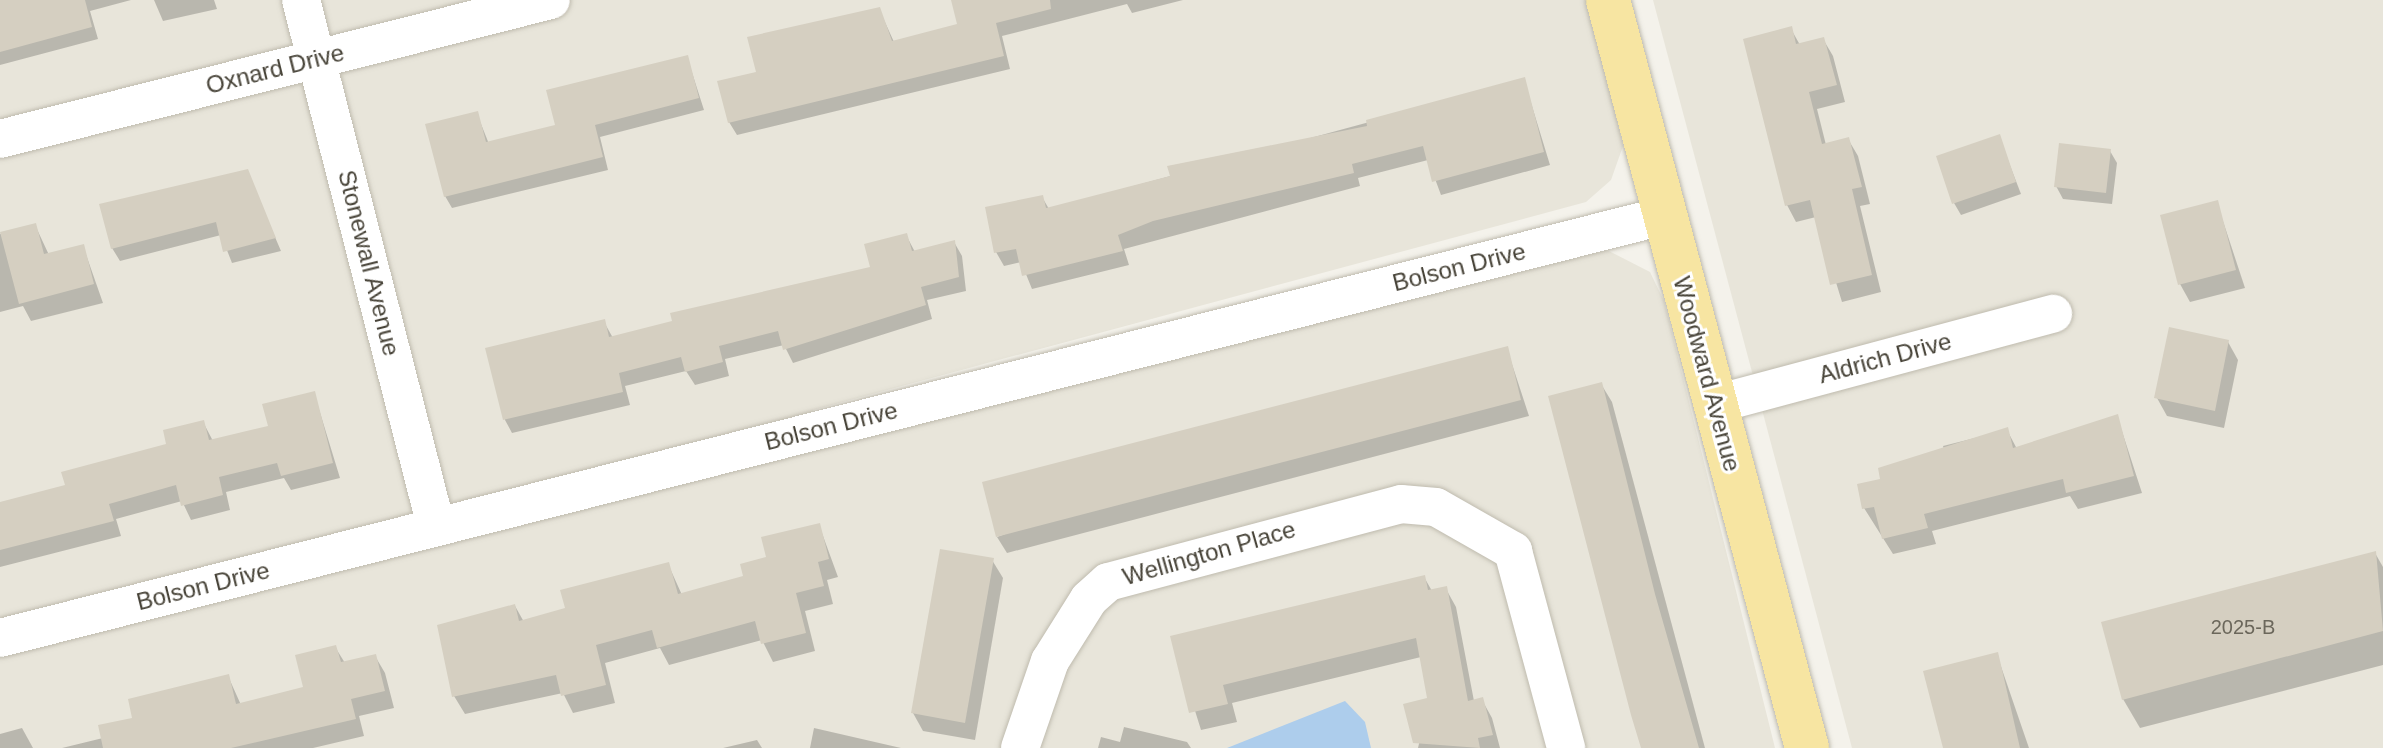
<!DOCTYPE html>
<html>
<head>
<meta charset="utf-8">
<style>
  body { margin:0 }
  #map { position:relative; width:2383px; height:748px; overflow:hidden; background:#f4f2eb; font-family:Arial,sans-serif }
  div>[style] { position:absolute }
  .residential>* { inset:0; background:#e8e5da }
  .water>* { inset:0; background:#adcdec }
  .shadow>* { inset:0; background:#0003 }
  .building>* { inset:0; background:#d5cfc1 }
  .roads { filter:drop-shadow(0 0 2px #bfbbae) drop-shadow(0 0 2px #bfbbae) }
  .minor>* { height:38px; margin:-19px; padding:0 19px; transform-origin:19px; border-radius:19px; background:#fff }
  .major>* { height:44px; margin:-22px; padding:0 22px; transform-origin:22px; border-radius:22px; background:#f7e5a2 }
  span { translate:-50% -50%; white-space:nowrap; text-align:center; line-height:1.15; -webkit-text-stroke:6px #fff; paint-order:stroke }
  .number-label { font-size:20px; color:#6b675b }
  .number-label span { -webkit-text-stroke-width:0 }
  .street-label { font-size:24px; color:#484439 }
</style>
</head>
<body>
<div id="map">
  <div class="residential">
    <i style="clip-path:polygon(0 0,1589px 0,1623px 146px,1611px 180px,1586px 202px,813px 410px,820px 448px,1607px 250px,1650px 272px,1664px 301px,1775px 748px,0 748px)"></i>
    <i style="clip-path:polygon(1653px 0,2383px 0,2383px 748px,1852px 748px)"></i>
  </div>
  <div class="water">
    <i style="clip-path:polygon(1345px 701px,1365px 722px,1371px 748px,1227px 748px)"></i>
  </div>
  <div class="shadow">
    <i style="clip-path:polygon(0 0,131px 0,90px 11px,98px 39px,0 65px)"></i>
    <i style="clip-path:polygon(154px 0,214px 0,217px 9px,163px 21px)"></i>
    <i style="clip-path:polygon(953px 0,1183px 0,1132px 13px,1127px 4px,1002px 36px,1010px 69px,737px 135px,729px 122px,758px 73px,879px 9px,894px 42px,959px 25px)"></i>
    <i style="clip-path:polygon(1791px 29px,1800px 45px,1823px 39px,1833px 56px,1845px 102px,1817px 109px,1826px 145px,1848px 139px,1858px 156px,1870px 204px,1860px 206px,1881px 292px,1842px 302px,1816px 217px,1796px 222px,1787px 205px)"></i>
    <i style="clip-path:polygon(687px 57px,704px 110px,600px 137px,608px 170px,452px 208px,445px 196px,477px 114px,489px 144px,558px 127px)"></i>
    <i style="clip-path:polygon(1524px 80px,1550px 165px,1441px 195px,1428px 160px,1358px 178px,1360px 186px,1124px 249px,1129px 265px,1032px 289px,1021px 262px,1004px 266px,996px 252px,1042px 197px,1049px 209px)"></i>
    <i style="clip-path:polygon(1999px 137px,2021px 194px,1961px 215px,1954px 203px)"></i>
    <i style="clip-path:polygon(2110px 151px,2117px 163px,2112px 204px,2063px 199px,2056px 186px)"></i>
    <i style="clip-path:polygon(247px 172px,281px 251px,232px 263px,221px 235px,120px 261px,112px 248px)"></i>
    <i style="clip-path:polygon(2217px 203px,2245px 288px,2190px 302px,2180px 284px)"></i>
    <i style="clip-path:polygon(35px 225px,49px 255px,83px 246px,103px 303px,31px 321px,23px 306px,0 312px,0 234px)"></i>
    <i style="clip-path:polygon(906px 235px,915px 252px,954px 242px,962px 256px,966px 291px,927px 300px,932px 319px,793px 363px,784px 345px,725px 359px,729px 376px,695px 385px,686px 371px,625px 386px,630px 405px,512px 433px,505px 420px,487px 350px,604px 322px,613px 338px,873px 268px)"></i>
    <i style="clip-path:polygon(2228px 342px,2238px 360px,2224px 428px,2167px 416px,2157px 398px)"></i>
    <i style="clip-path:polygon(1507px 349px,1529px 416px,1007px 553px,997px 537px)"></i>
    <i style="clip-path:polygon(1601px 384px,1612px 402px,1705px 748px,1645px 748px)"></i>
    <i style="clip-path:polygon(314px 393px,340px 478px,291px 490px,284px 478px,226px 492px,230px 510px,191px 520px,182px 501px,116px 519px,121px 536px,0 567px,0 504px,67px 487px,169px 446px,203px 422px,213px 441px,270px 428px)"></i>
    <i style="clip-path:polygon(2117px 416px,2142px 493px,2078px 509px,2070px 496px,1932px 531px,1936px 544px,1893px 554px,1864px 508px,1883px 480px,1945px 453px,1943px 446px,2007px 430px,2017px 449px)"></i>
    <i style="clip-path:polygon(819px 525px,838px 577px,827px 580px,833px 604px,805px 611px,815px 651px,773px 662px,762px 640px,669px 665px,660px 648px,605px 663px,615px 703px,573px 713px,563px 693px,465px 714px,454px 696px,515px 606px,524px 622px,567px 610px,668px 564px,682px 595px,746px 577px)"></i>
    <i style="clip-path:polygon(2375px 553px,2383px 567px,2383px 665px,2140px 728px,2123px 699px)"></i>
    <i style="clip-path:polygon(992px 560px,1003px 578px,975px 740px,923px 731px,913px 713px)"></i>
    <i style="clip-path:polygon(1424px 577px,1432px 591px,1446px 589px,1456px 607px,1474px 701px,1482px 700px,1492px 718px,1500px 748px,1418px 748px,1429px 700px,1421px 657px,1232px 703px,1237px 722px,1201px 730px,1172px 637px)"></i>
    <i style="clip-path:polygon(335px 647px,345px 663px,375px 656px,385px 673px,394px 708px,359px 716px,364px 736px,313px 748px,62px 748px,103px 738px,228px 676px,241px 705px,305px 688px)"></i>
    <i style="clip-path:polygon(1997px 655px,2029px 748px,1945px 748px)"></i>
    <i style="clip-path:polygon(1124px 727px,1187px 742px,1191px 748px,1098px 748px,1101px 737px,1120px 742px)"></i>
    <i style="clip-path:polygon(22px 728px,33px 748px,0 748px,0 734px)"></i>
    <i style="clip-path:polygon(814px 728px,901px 748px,810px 748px)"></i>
    <i style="clip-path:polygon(757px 740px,762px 748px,723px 748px)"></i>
  </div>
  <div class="building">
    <i style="clip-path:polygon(0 0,85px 0,92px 27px,0 52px)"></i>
    <i style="clip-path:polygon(951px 0,1050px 0,1051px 9px,996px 23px,1004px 56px,728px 123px,717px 81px,756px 72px,747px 37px,880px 7px,892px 41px,957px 24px)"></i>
    <i style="clip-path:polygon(1792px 26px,1796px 44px,1824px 37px,1837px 85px,1809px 92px,1822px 144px,1849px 137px,1862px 187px,1852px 189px,1872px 275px,1830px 285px,1810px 200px,1785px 206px,1743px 39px)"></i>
    <i style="clip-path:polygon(688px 55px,699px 98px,595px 125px,603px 157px,444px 197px,425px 124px,478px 111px,486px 142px,555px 125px,546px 90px)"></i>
    <i style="clip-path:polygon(1525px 77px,1544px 152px,1432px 182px,1423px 146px,1352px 164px,1354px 173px,1153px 221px,1118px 235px,1123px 251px,1022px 276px,1016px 249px,994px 253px,985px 207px,1043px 195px,1046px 208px,1170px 176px,1167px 166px,1367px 126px,1366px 120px)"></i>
    <i style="clip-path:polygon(2000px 134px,2016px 182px,1952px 204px,1936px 156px)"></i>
    <i style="clip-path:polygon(2059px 143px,2111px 149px,2106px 193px,2054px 187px)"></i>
    <i style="clip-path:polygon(248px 169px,276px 238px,223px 252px,216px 222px,111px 249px,99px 204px)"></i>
    <i style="clip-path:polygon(2218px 200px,2236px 270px,2178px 285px,2160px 215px)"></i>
    <i style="clip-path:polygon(36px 223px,44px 254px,84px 244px,94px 284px,19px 304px,0 232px)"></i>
    <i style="clip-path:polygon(907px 233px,912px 251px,955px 240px,959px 277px,921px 287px,926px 305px,783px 350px,778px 331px,719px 346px,723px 362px,685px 372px,681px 357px,619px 373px,623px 392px,503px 420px,485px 348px,605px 319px,609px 337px,672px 321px,670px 313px,870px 267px,864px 244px)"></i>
    <i style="clip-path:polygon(2169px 327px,2229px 340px,2215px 411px,2154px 398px)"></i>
    <i style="clip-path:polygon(1508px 346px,1521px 400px,996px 537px,982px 482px)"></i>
    <i style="clip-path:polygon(1602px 382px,1655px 594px,1699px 748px,1641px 748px,1631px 715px,1548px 396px)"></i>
    <i style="clip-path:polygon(315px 391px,333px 463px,281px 476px,277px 463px,219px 477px,223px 495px,181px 506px,176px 485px,109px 504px,114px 521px,0 550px,0 502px,65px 485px,61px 472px,166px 444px,163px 430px,204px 420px,209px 440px,268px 426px,262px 404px)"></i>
    <i style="clip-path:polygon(2118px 414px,2134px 476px,2066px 493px,2063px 479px,1924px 514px,1928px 528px,1882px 539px,1874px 507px,1862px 509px,1857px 484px,1880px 479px,1878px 468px,2008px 427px,2013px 448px)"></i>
    <i style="clip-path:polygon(820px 523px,829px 559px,818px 562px,824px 586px,796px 593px,806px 633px,761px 644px,755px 621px,657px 648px,652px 630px,596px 645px,606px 685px,561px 696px,556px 675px,452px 697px,437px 625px,515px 604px,519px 621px,565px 608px,560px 590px,669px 562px,678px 594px,743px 576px,740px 564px,766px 557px,761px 537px)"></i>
    <i style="clip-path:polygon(940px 549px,994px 558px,965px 723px,911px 713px)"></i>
    <i style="clip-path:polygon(2376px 551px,2383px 631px,2122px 700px,2101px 622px)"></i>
    <i style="clip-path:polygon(1425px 575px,1428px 590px,1447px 586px,1468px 701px,1483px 697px,1493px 735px,1478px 738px,1480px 748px,1413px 743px,1403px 704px,1427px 698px,1416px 638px,1223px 685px,1228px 704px,1189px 713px,1170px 636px)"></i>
    <i style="clip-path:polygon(336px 645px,341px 662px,376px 654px,385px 691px,351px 699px,356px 719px,231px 748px,103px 748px,98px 725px,132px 718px,128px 699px,229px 674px,236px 704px,303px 687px,295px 655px)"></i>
    <i style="clip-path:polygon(1998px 652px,2020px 748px,1943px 748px,1923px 671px)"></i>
  </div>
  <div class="roads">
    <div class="minor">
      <i style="left:301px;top:0;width:543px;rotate:75.61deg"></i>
      <i style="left:0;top:139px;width:568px;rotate:-14.16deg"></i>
      <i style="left:1716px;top:404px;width:349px;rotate:-15deg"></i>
      <i style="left:0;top:638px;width:1716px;rotate:-14.24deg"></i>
      <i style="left:1020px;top:748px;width:92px;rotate:-71deg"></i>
      <i style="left:1050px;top:661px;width:73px;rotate:-57.8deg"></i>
      <i style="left:1089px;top:599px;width:25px;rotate:-42deg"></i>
      <i style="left:1108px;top:582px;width:303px;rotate:-14.9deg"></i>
      <i style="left:1401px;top:504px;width:35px;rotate:5deg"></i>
      <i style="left:1436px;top:507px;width:89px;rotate:29.7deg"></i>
      <i style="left:1513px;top:551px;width:204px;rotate:74.9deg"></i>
    </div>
    <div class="major">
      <i style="left:1608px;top:0;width:774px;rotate:75.1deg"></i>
    </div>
  </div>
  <div class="number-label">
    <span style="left:2243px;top:627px">2025-B</span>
  </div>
  <div class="street-label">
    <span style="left:275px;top:69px;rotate:-14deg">Oxnard Drive</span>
    <span style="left:369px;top:263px;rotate:76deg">Stonewall Avenue</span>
    <span style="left:1459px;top:267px;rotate:-14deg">Bolson Drive</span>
    <span style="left:1885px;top:358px;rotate:-15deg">Aldrich Drive</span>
    <span style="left:1707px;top:374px;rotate:75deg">Woodward Avenue</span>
    <span style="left:831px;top:426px;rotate:-14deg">Bolson Drive</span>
    <span style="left:1209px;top:553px;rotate:-16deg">Wellington Place</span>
    <span style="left:203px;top:586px;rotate:-14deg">Bolson Drive</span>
  </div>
</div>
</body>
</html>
